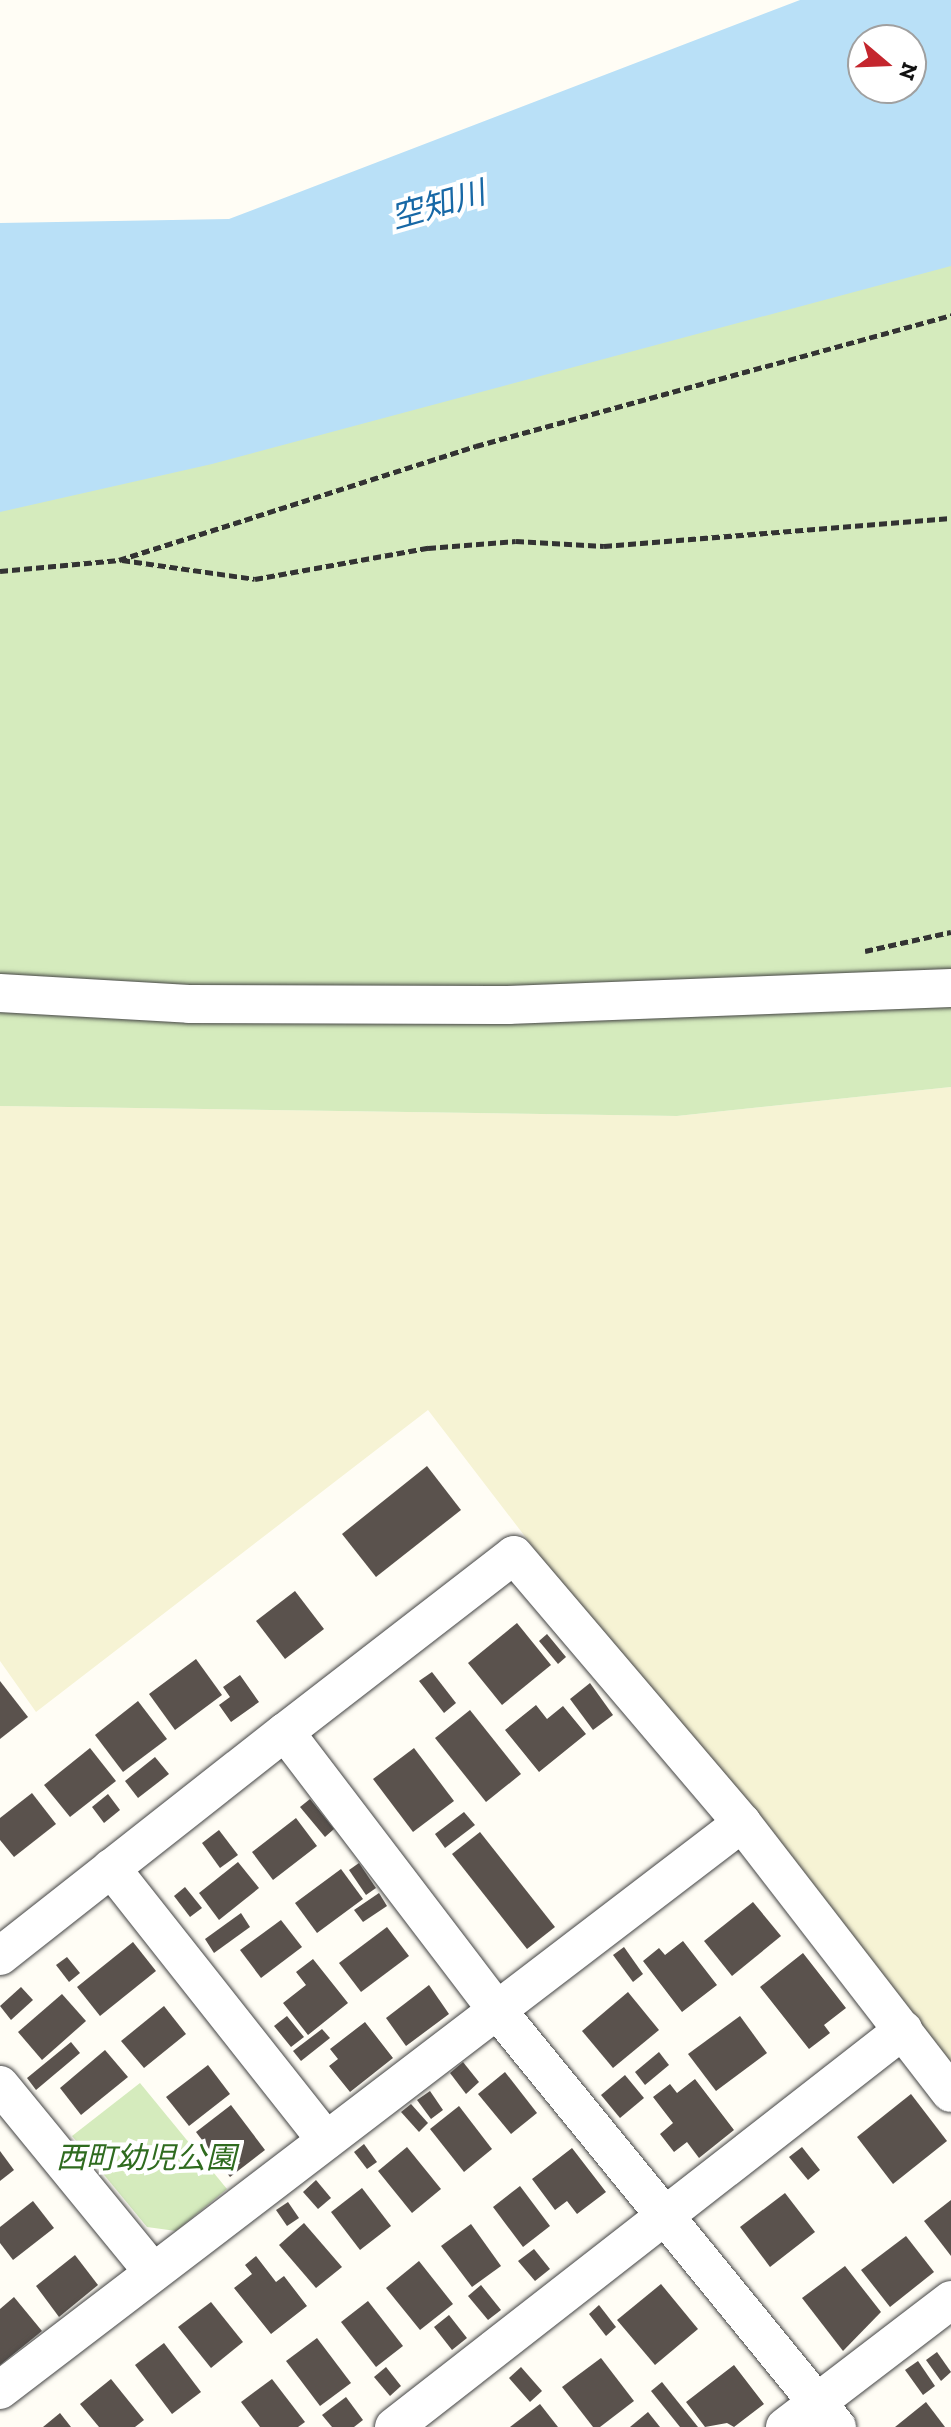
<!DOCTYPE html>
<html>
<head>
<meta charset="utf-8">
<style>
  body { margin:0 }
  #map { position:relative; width:951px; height:2427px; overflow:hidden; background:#fffdf5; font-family:"Zilla Slab","Noto Sans JP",serif }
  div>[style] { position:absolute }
  .farmland>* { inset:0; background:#f6f3d4 }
  .green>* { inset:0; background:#d5ebbd }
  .water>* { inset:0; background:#b9e0f7 }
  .building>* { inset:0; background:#5a524d }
  .path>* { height:5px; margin-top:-2.5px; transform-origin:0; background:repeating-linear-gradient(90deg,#333 0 8px,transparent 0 12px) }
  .roads { filter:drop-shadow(0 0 2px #444) drop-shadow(0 0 2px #444) }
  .minor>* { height:38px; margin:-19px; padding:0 19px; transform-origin:19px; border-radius:19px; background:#fff }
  span { translate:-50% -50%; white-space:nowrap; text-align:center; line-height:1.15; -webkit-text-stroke:8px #fff; paint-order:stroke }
  .park-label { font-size:30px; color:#2f6b1f; font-style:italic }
  .water-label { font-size:32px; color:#1768a6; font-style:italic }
  .north { position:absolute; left:847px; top:24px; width:80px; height:80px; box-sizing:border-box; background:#fff; border:2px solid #a0a0a0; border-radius:50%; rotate:109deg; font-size:22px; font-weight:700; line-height:32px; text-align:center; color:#111 }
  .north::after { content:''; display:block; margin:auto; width:28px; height:36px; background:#c4262e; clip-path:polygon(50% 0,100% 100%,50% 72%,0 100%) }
</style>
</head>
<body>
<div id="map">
  <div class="farmland">
    <i style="clip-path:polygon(951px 1087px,951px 2092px,428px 1410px,36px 1712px,0 1661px,0 1106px,677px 1116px)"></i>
  </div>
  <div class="green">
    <i style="clip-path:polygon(951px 242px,951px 1087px,677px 1116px,0 1106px,0 489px)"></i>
    <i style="clip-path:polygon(140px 2083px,227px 2189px,176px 2231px,147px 2227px,72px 2136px)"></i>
  </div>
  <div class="water">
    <i style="clip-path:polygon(evenodd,800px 0,951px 0,951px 266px,212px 464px,0 512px,0 223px,229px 219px,800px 0,911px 40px,911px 88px,863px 88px,863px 40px,911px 40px)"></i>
  </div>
  <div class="building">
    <i style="clip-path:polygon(427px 1466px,461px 1510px,376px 1577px,342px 1534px)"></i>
    <i style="clip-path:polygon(295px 1591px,324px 1629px,285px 1659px,256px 1621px)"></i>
    <i style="clip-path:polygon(517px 1623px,551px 1665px,502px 1705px,468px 1663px)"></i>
    <i style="clip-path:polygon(547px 1634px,566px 1657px,558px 1664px,539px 1641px)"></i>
    <i style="clip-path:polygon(196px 1659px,222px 1695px,175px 1730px,149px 1694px)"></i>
    <i style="clip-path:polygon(432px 1672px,456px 1703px,444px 1713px,419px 1681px)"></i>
    <i style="clip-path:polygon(240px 1675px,259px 1702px,231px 1722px,219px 1705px,230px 1697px,223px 1687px)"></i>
    <i style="clip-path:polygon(0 1681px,28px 1717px,0 1739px)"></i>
    <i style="clip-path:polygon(590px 1683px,613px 1715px,593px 1730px,570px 1699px)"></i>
    <i style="clip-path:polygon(138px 1701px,167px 1739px,123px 1772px,95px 1735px)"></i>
    <i style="clip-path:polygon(536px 1705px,547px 1719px,563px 1706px,586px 1734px,539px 1772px,505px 1730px)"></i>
    <i style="clip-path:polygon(470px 1710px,521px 1774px,486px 1802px,435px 1738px)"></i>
    <i style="clip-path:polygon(90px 1748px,116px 1781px,70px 1817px,44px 1785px)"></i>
    <i style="clip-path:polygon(414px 1748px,454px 1801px,413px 1832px,373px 1779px)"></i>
    <i style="clip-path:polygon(155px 1757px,169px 1774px,138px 1798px,125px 1781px)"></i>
    <i style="clip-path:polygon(32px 1793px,56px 1824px,14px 1857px,0 1840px,0 1818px)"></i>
    <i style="clip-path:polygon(108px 1794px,120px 1810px,104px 1823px,92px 1807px)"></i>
    <i style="clip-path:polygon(310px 1799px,334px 1829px,325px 1837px,300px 1807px)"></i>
    <i style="clip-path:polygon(464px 1812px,475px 1825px,445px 1848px,435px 1834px)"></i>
    <i style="clip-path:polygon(296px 1818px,317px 1846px,273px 1880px,252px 1852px)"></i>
    <i style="clip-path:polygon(219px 1830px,238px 1855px,220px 1868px,202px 1843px)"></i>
    <i style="clip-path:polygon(480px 1832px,555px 1927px,527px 1949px,452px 1854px)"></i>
    <i style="clip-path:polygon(238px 1862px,259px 1888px,219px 1920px,199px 1893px)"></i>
    <i style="clip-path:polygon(359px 1863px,376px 1888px,366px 1895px,349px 1870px)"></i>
    <i style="clip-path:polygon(341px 1869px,363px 1899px,317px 1933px,295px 1903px)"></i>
    <i style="clip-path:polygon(185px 1887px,202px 1908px,190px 1917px,174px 1896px)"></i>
    <i style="clip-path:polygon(379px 1893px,387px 1906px,363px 1922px,354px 1910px)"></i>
    <i style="clip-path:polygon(753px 1902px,781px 1936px,732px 1976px,704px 1941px)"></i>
    <i style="clip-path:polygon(241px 1913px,250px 1927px,214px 1953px,205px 1939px)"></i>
    <i style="clip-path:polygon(281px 1920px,302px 1947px,261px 1978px,240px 1950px)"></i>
    <i style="clip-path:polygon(387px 1927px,409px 1956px,361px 1992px,339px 1963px)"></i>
    <i style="clip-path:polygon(683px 1941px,717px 1985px,682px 2012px,643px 1961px,659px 1948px,665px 1955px)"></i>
    <i style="clip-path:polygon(133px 1942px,156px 1971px,100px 2016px,77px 1987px)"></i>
    <i style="clip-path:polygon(624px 1947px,643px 1974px,633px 1982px,613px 1955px)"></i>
    <i style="clip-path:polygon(803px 1953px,846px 2008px,824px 2025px,830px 2033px,809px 2049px,760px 1987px)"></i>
    <i style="clip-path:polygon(67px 1957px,80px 1973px,69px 1982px,56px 1965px)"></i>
    <i style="clip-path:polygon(313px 1959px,348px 2003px,308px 2035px,283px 2003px,306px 1985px,296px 1972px)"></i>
    <i style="clip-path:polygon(429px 1985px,449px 2014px,406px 2046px,386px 2018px)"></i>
    <i style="clip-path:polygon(21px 1987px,33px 2000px,11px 2020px,0 2006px)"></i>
    <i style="clip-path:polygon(628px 1992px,659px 2030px,613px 2068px,582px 2031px)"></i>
    <i style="clip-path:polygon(62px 1994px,86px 2021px,42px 2060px,18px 2032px)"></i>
    <i style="clip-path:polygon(164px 2006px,186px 2034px,144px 2068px,121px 2041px)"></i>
    <i style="clip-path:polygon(287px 2016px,304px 2037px,291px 2047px,274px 2026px)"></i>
    <i style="clip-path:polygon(740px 2016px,767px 2053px,716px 2091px,688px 2054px)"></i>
    <i style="clip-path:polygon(365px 2022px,393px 2058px,350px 2092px,329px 2066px,338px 2059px,330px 2049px)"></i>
    <i style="clip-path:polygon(322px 2029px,330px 2038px,301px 2061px,293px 2051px)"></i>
    <i style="clip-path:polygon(71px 2042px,80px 2053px,36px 2090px,27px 2078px)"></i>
    <i style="clip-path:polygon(105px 2050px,128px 2077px,81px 2115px,60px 2088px)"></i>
    <i style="clip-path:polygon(659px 2052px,669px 2065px,645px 2085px,635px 2072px)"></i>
    <i style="clip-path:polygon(463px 2062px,479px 2082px,466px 2094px,450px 2073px)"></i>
    <i style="clip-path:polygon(208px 2065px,230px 2094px,189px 2126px,166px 2097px)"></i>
    <i style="clip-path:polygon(505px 2072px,537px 2113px,511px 2134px,478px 2094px)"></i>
    <i style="clip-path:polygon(625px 2075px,644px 2098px,620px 2118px,601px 2095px)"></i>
    <i style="clip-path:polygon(695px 2079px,734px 2130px,699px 2158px,687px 2142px,674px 2152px,660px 2134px,673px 2123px,653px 2097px,670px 2084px,677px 2093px)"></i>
    <i style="clip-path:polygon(430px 2091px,443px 2110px,431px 2119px,417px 2100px)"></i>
    <i style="clip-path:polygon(911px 2094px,947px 2141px,893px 2184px,857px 2137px)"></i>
    <i style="clip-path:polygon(411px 2104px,428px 2123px,419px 2132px,401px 2112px)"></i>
    <i style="clip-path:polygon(231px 2105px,265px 2150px,230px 2177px,196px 2132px)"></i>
    <i style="clip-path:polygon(459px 2106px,492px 2149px,464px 2172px,430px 2129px)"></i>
    <i style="clip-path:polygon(364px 2144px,377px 2162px,367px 2169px,354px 2152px)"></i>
    <i style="clip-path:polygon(407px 2147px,441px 2189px,412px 2213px,378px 2171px)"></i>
    <i style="clip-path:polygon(802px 2147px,820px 2170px,808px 2180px,789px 2157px)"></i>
    <i style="clip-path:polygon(572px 2148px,606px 2192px,577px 2214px,567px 2201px,555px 2210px,532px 2179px)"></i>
    <i style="clip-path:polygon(0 2151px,14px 2170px,0 2181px)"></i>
    <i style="clip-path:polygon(316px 2180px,331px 2198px,318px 2209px,303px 2192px)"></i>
    <i style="clip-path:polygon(520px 2186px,550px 2226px,523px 2247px,493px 2207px)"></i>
    <i style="clip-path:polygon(362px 2188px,391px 2226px,360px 2250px,331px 2212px)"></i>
    <i style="clip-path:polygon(785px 2193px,815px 2232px,770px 2267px,740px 2227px)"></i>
    <i style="clip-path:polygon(951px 2200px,951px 2256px,924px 2221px)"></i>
    <i style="clip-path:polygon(33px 2201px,54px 2228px,13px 2260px,0 2243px,0 2227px)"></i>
    <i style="clip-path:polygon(288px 2202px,299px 2218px,287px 2226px,276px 2210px)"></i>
    <i style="clip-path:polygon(304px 2223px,342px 2267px,316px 2288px,279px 2245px)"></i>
    <i style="clip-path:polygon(471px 2224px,501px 2266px,472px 2287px,441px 2246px)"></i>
    <i style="clip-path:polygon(906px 2236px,934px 2272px,890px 2307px,861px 2270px)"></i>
    <i style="clip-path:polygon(534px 2249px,550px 2269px,535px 2281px,518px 2261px)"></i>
    <i style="clip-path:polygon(75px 2255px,98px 2285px,59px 2317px,36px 2286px)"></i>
    <i style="clip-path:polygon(256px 2256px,276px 2282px,284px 2276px,307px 2306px,271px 2334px,234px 2288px,252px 2274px,245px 2265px)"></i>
    <i style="clip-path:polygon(419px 2261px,453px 2304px,420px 2330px,386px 2288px)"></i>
    <i style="clip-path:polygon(845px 2266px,881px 2312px,843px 2351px,802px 2298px)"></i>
    <i style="clip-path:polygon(661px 2284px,698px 2329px,655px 2365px,617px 2320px)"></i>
    <i style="clip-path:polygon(481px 2285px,501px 2310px,488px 2320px,468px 2296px)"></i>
    <i style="clip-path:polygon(14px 2297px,42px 2331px,0 2365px,0 2309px)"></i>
    <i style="clip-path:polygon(368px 2301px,403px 2346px,376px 2367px,341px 2322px)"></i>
    <i style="clip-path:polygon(211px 2302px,243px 2342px,211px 2368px,178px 2327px)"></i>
    <i style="clip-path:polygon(599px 2305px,616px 2327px,606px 2336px,589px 2314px)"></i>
    <i style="clip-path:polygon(449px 2315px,467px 2338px,452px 2350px,434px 2327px)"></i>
    <i style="clip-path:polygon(317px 2338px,351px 2383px,320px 2406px,286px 2361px)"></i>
    <i style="clip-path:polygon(164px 2343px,201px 2392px,172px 2414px,135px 2365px)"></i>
    <i style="clip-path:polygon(937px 2352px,951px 2372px,941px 2381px,926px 2360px)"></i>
    <i style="clip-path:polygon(601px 2358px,634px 2401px,600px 2427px,593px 2427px,562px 2387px)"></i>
    <i style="clip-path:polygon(918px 2361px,935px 2386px,923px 2395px,905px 2370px)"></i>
    <i style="clip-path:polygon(734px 2365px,764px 2404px,734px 2427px,727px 2423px,705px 2427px,686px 2402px)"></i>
    <i style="clip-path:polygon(386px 2367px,401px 2386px,390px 2396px,374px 2377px)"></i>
    <i style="clip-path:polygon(521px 2367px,542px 2391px,530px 2402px,509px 2378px)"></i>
    <i style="clip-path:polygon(111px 2379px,144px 2420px,135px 2427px,99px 2427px,80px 2404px)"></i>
    <i style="clip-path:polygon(272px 2379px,305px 2422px,298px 2427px,260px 2427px,241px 2402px)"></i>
    <i style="clip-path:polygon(662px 2382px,698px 2427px,680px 2427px,651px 2391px)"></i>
    <i style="clip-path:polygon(346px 2397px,363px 2420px,354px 2427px,332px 2427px,322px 2415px)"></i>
    <i style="clip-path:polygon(926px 2402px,945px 2427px,895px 2427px)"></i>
    <i style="clip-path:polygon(540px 2404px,558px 2427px,510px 2427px)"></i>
    <i style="clip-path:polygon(648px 2412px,660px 2427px,630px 2427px)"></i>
    <i style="clip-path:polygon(60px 2413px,71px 2427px,43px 2427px)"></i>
  </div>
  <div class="path">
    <i style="left:122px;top:560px;width:134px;rotate:8.1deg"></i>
    <i style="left:255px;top:579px;width:176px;rotate:-10.2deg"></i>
    <i style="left:428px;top:548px;width:88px;rotate:-4.5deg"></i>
    <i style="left:516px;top:541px;width:88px;rotate:3.3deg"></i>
    <i style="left:604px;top:546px;width:348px;rotate:-4.6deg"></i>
    <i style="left:0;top:571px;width:120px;rotate:-5.3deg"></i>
    <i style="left:119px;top:560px;width:375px;rotate:-17.7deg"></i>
    <i style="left:476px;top:446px;width:493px;rotate:-15.4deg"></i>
    <i style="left:865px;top:951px;width:88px;rotate:-12.5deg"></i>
  </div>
  <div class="roads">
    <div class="minor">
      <i style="left:0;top:993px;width:189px;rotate:3.3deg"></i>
      <i style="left:189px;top:1004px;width:319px;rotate:0.2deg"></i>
      <i style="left:508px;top:1005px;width:443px;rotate:-2.2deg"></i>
      <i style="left:285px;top:1732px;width:289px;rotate:-37.7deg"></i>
      <i style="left:514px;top:1555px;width:352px;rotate:49.6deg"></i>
      <i style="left:742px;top:1823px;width:341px;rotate:52.3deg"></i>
      <i style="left:111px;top:1868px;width:347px;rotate:51.7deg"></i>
      <i style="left:0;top:1956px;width:362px;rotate:-38.2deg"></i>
      <i style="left:285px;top:1732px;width:350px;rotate:52.7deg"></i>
      <i style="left:497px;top:2010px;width:538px;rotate:50.81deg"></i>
      <i style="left:0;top:2085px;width:242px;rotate:50.7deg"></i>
      <i style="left:0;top:2390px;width:934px;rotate:-37.39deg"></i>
      <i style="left:394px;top:2427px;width:646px;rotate:-37.95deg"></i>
      <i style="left:785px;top:2427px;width:209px;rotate:-37.4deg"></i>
    </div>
  </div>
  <div class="park-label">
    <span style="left:146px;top:2158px">西町幼児公園</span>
  </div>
  <div class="water-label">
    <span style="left:438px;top:205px;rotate:-16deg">空知川</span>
  </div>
  <div class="north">N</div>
</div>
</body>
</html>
